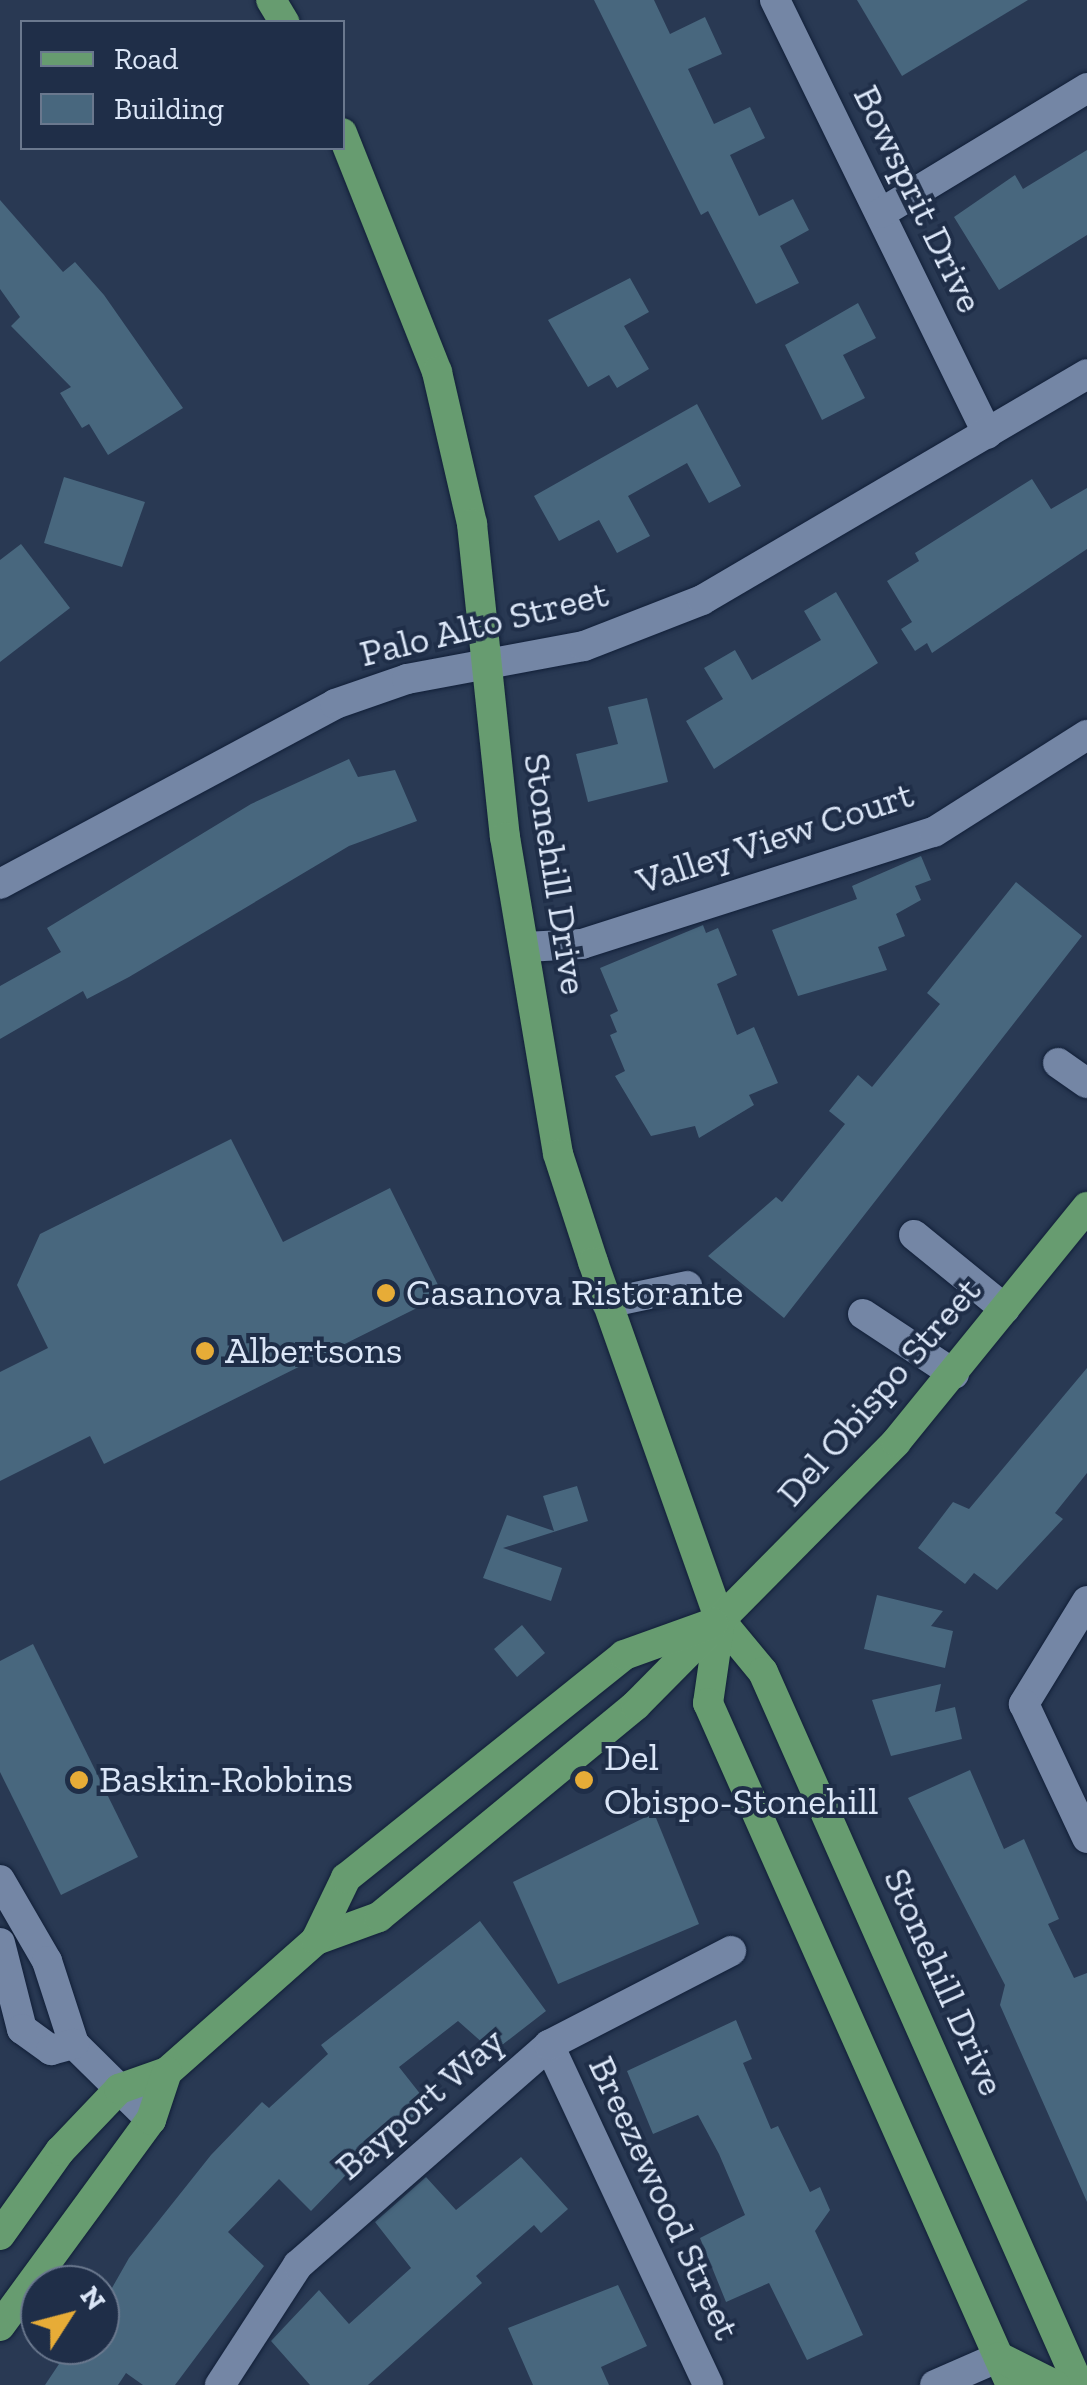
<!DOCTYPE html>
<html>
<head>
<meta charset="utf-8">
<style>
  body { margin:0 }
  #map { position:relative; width:1087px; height:2385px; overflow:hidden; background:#293953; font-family:"Zilla Slab",serif }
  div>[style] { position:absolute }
  .building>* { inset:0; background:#48677e }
  .roads { filter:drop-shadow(0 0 2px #111f38) drop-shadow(0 0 2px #111f38) }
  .minor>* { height:30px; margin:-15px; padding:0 15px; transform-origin:15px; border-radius:15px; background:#7486a5 }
  .major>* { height:30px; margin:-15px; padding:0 15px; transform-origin:15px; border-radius:15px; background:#679c70 }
  .dots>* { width:28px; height:28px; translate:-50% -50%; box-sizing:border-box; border:5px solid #1f2e48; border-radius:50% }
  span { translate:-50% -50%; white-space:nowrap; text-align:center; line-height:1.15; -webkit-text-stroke:8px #1f2e48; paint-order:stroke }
  .street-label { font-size:38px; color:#dbe6f7 }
  .poi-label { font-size:38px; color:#dbe6f7 }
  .left { translate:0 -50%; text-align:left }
  .legend { position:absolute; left:20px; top:20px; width:325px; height:130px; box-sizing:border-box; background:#1f2e48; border:2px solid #6a788e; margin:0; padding:12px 18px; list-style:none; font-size:30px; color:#dbe6f7 }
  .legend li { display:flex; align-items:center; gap:20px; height:50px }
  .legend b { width:50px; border:2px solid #6a788e }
  .north { position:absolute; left:20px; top:2265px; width:100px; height:100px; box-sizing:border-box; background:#1f2e48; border:2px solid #6a788e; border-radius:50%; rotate:54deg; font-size:28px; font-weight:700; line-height:40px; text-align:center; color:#dbe6f7 }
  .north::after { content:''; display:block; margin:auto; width:35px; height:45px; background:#e7ac37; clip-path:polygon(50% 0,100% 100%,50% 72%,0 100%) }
</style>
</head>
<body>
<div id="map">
  <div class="building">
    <i style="clip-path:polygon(594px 0,654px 0,670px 34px,705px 17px,722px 54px,688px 69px,714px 124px,750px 107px,765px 138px,730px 155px,759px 216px,793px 199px,809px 230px,780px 246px,799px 283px,756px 304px,708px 211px,701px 215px)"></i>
    <i style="clip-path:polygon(857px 0,1028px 0,902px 76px)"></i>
    <i style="clip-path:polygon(1087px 150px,1087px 235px,999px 290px,954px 217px,1015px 175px,1023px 189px)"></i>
    <i style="clip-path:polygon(0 200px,63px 272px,75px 262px,104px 295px,183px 408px,108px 455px,89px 424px,82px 428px,60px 393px,71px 387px,11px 326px,20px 317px,0 289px)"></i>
    <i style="clip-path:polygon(630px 278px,649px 312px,624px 326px,649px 369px,617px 388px,609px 375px,588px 387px,548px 320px)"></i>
    <i style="clip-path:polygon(858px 303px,876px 338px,843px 355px,865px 398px,822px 420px,785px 345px)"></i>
    <i style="clip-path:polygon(697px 404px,741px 486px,709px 503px,687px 463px,628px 496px,650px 536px,617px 553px,599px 520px,559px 541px,534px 496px)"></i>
    <i style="clip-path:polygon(64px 477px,145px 502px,122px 567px,44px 543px)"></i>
    <i style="clip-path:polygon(1032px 479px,1051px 509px,1087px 488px,1087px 549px,932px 653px,927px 643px,915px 651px,901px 629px,912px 622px,887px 581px,919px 561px,915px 553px)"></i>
    <i style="clip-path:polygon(21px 544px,70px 608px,0 662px,0 560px)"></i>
    <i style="clip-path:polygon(836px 592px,878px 663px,714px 769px,686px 721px,723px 699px,704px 668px,735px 650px,752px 680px,821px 640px,804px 611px)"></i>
    <i style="clip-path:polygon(647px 698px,668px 782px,588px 802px,576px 754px,618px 744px,608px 707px)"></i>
    <i style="clip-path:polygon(349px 759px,358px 777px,395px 770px,417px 821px,349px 846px,129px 977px,87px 999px,83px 991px,0 1039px,0 986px,61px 952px,47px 928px,251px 804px)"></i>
    <i style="clip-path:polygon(921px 856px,931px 880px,915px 886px,921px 900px,896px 914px,905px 936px,878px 947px,887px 970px,798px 996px,772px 930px,857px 899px,852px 886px)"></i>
    <i style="clip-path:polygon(1016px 882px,1082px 936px,784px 1318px,708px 1256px,776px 1197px,782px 1202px,845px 1124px,829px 1111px,858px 1075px,872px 1087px,940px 1004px,927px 993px)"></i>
    <i style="clip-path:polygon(703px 925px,706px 933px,718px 928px,737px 975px,717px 984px,737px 1035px,754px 1027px,778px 1083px,749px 1095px,754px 1105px,699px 1138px,695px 1126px,651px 1136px,615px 1076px,625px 1071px,610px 1035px,617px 1032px,610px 1015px,618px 1011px,600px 968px)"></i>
    <i style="clip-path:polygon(231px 1139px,283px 1242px,390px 1188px,443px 1295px,104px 1464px,90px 1436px,0 1481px,0 1372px,48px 1348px,17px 1285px,40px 1234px)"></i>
    <i style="clip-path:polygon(1087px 1368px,1087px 1473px,1055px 1513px,1063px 1519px,997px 1590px,974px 1573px,965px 1584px,918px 1548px,953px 1502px,969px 1509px)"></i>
    <i style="clip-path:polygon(577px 1486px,588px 1521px,503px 1548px,562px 1568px,551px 1601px,483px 1578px,507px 1515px,554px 1531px,543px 1496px)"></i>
    <i style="clip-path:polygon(877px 1595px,943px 1611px,931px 1626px,953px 1631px,945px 1668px,864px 1649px)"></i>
    <i style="clip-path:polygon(522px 1625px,545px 1653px,517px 1677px,494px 1649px)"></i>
    <i style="clip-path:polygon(33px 1644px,138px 1857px,61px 1895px,0 1772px,0 1661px)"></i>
    <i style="clip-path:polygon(941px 1684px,935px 1712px,955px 1707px,962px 1739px,891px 1756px,872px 1700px)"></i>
    <i style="clip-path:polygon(970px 1770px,1004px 1849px,1024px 1839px,1059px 1919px,1048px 1924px,1074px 1978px,1087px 1973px,1087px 2202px,1000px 2005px,1005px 1985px,908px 1798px)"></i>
    <i style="clip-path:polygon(654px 1813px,699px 1924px,558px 1984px,513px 1882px)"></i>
    <i style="clip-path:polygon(480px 1921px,546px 2011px,493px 2052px,458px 2021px,399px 2067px,429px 2105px,376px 2144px,311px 2211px,279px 2179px,228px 2232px,264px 2266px,175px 2385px,143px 2385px,126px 2373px,118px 2385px,45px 2385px,59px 2364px,33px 2345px,100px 2345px,100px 2309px,129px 2258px,211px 2155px,262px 2102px,269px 2108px,328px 2054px,321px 2045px)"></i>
    <i style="clip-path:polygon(736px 2020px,752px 2059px,743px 2063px,771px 2129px,778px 2126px,810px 2192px,820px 2187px,830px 2210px,815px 2231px,863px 2335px,807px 2360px,769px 2283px,726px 2302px,700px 2238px,745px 2215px,719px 2154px,698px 2115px,653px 2134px,627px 2071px)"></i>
    <i style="clip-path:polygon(521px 2157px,568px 2209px,541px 2233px,534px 2225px,476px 2276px,482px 2283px,368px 2385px,310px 2385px,271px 2341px,319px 2290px,349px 2324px,411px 2268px,375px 2222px,426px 2177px,456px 2210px)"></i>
    <i style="clip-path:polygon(618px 2285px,647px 2346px,601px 2367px,609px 2385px,533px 2385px,508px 2328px)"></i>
  </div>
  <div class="roads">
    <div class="minor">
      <i style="left:775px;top:0;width:483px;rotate:63.9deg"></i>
      <i style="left:881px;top:213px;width:241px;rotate:-31.2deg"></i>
      <i style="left:0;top:884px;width:380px;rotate:-28.2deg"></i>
      <i style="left:335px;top:704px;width:76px;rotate:-19.1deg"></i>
      <i style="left:407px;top:679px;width:180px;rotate:-10.6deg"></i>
      <i style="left:584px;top:646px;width:127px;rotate:-21.3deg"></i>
      <i style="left:702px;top:600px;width:446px;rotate:-30.4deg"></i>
      <i style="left:525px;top:947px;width:57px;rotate:-3deg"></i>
      <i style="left:582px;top:944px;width:369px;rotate:-17.7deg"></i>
      <i style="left:934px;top:832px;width:181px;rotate:-32.4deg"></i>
      <i style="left:1058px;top:1063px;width:35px;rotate:35deg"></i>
      <i style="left:914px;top:1235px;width:117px;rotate:39.1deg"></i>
      <i style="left:607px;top:1303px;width:82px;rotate:-12deg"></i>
      <i style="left:863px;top:1314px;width:109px;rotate:33.4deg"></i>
      <i style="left:1087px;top:1601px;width:121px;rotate:121.5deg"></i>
      <i style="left:1024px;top:1704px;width:148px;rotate:64.8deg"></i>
      <i style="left:0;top:1880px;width:94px;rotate:59.9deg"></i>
      <i style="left:47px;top:1961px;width:87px;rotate:72deg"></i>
      <i style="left:74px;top:2044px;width:108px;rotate:44.6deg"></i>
      <i style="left:0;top:1943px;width:89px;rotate:75.7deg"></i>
      <i style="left:22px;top:2029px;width:36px;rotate:36deg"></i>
      <i style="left:51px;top:2050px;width:24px;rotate:-15deg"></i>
      <i style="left:549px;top:2045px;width:375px;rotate:64.9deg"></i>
      <i style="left:220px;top:2385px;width:143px;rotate:-57deg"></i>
      <i style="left:298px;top:2265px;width:334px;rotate:-41.2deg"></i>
      <i style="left:549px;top:2045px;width:205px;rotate:-27.3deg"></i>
      <i style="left:935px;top:2385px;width:70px;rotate:-23.6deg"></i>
    </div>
    <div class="major">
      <i style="left:271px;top:0;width:26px;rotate:59deg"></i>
      <i style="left:342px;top:133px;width:257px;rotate:68.3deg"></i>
      <i style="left:437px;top:372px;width:156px;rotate:77deg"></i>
      <i style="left:472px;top:524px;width:315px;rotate:84deg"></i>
      <i style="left:505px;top:837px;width:321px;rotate:80.5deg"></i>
      <i style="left:558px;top:1154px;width:114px;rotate:72deg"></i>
      <i style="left:593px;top:1262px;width:380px;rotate:70.5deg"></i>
      <i style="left:720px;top:1620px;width:67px;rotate:50.4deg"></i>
      <i style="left:763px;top:1672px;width:780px;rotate:66.1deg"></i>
      <i style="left:720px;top:1620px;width:84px;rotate:98.2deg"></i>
      <i style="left:708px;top:1703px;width:746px;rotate:66.05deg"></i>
      <i style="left:316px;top:1940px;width:67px;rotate:-20.1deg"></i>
      <i style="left:379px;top:1917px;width:333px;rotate:-39.5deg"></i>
      <i style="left:636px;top:1705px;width:370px;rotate:-45.3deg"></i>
      <i style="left:896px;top:1442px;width:303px;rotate:-50.9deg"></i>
      <i style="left:0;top:2235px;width:103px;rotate:-54.5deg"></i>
      <i style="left:60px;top:2151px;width:86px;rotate:-46.4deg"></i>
      <i style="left:119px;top:2089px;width:51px;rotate:-19.5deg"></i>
      <i style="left:167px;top:2072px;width:199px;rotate:-41.5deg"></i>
      <i style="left:316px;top:1940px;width:69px;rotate:-64.2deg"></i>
      <i style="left:346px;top:1878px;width:356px;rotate:-38.7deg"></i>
      <i style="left:624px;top:1655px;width:95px;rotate:-19.8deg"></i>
      <i style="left:0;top:2326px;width:255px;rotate:-53.8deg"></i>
      <i style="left:151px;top:2120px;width:51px;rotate:-71.6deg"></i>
      <i style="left:999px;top:2357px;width:63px;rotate:26.6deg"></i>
    </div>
  </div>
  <div class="dots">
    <i style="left:386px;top:1293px;background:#e7ac37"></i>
    <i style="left:205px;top:1351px;background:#e7ac37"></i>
    <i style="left:79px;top:1780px;background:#e7ac37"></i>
    <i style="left:584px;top:1780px;background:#e7ac37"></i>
  </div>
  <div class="street-label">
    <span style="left:918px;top:199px;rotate:64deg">Bowsprit Drive</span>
    <span style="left:484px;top:624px;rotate:-14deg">Palo Alto Street</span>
    <span style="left:775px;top:838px;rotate:-18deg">Valley View Court</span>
    <span style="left:555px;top:874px;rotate:81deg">Stonehill Drive</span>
    <span style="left:879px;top:1392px;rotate:-49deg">Del Obispo Street</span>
    <span style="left:944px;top:1982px;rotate:66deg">Stonehill Drive</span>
    <span style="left:420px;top:2104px;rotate:-41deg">Bayport Way</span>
    <span style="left:664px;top:2198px;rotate:65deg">Breezewood Street</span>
  </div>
  <div class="poi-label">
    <span class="left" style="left:406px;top:1293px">Casanova Ristorante</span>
    <span class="left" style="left:225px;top:1351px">Albertsons</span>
    <span class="left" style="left:604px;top:1780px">Del<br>Obispo-Stonehill</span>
    <span class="left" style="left:99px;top:1780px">Baskin-Robbins</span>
  </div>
  <ul class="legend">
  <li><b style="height:12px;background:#679c70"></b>Road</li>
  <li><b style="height:28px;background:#48677e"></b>Building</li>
  </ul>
  <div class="north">N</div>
</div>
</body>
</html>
